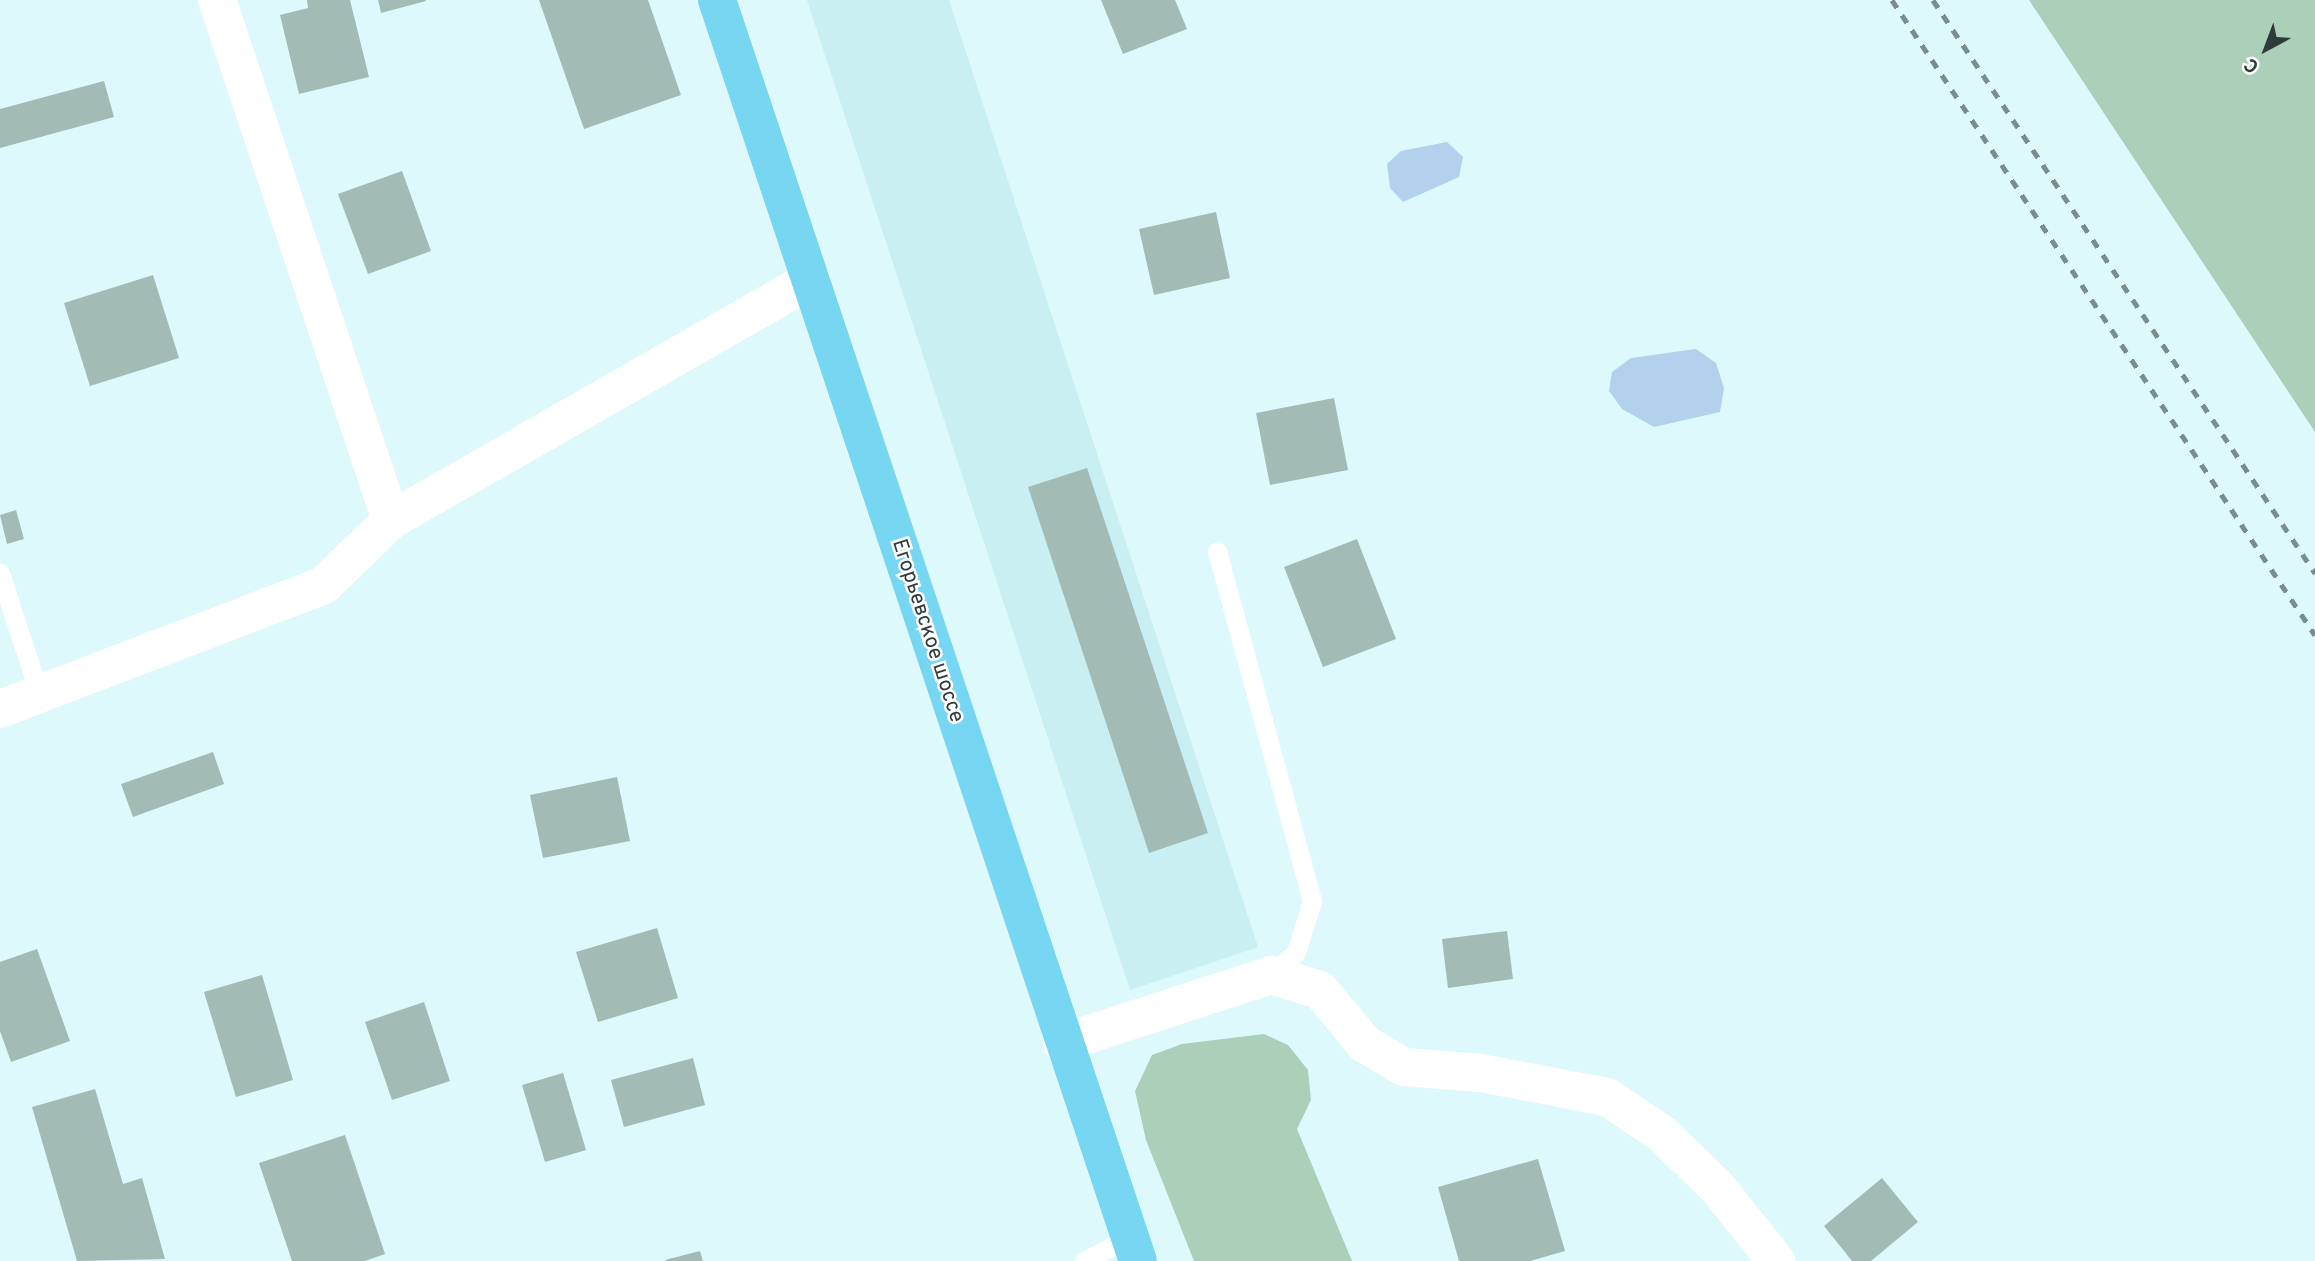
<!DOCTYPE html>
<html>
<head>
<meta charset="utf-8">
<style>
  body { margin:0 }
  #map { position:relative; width:2315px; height:1261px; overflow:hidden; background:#def9fb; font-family:Overpass,sans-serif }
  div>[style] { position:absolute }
  .built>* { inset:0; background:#caeff2 }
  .forest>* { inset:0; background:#abcfb9 }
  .water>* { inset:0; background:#b3d1ec }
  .building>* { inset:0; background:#a2bbb5 }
  .service>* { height:19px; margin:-9.5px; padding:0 9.5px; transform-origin:9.5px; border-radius:9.5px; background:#fff }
  .minor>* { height:38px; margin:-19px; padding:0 19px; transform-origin:19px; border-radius:19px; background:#fff }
  .primary>* { height:38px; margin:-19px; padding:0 19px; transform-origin:19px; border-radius:19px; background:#77d6f1 }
  .rail>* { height:5px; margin-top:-2.5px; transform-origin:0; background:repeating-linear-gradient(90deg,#7a8c8d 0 9px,transparent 0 18px) }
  span { translate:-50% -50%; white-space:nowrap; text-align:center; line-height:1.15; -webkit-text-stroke:5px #fff; paint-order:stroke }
  .street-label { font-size:21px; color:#2f3a3b }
  .north { position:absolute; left:2231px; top:14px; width:70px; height:70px; -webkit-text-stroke:5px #fff; paint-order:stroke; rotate:221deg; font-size:19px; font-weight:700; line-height:28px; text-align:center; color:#2f3a3b }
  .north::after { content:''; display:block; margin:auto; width:24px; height:32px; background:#2f3a3b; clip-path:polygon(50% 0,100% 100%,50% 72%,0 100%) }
</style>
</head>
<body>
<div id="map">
  <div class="built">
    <i style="clip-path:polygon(807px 0,949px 0,1258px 947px,1130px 990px)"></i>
  </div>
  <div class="forest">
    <i style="clip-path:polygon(2029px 0,2315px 0,2315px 432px)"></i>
    <i style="clip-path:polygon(1264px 1034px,1288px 1045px,1308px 1070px,1311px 1100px,1297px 1129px,1352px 1261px,1194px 1261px,1146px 1140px,1135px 1091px,1152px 1055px,1182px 1044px)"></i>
  </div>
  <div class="water">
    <i style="clip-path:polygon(1447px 142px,1463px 157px,1459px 177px,1403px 202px,1390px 188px,1387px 164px,1401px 151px)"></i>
    <i style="clip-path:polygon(1696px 349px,1716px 363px,1724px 388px,1720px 412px,1654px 427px,1622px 409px,1609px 391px,1612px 372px,1631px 358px)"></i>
  </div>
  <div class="building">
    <i style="clip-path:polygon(307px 0,350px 0,369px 77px,299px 94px,280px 15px,308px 8px)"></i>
    <i style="clip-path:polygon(378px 0,425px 0,426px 1px,381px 13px)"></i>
    <i style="clip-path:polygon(539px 0,648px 0,681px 95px,584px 129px)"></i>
    <i style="clip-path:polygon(1101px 0,1175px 0,1187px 29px,1123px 54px)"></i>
    <i style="clip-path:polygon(104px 81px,114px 117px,0 148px,0 109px)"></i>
    <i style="clip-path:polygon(402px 171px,431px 251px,368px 274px,338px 194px)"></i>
    <i style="clip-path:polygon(1216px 212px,1230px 278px,1154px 295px,1139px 229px)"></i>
    <i style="clip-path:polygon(153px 275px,179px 358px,90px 386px,64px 303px)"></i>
    <i style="clip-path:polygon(1334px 398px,1348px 470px,1270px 485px,1256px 413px)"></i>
    <i style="clip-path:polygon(1087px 468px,1208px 833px,1149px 853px,1028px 487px)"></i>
    <i style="clip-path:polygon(16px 510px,24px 539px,7px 544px,0 515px)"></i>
    <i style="clip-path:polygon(1357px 539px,1396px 639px,1323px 667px,1284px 567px)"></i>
    <i style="clip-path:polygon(213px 752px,224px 784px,133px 817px,121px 784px)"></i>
    <i style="clip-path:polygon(617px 777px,630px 841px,543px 858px,530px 795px)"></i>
    <i style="clip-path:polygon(657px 928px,678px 998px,598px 1022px,576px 952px)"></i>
    <i style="clip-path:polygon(1507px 931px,1513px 979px,1448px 988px,1442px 939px)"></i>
    <i style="clip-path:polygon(37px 949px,70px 1041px,11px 1062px,0 1031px,0 962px)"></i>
    <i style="clip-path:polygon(262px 975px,293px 1080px,236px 1097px,204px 992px)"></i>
    <i style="clip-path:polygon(424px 1002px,450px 1081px,392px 1100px,365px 1022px)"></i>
    <i style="clip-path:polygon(693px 1058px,705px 1105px,624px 1127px,611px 1080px)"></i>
    <i style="clip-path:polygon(563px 1073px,586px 1150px,545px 1162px,522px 1085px)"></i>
    <i style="clip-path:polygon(95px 1089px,123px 1184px,142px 1178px,165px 1259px,77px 1261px,32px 1107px)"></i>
    <i style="clip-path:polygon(345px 1135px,385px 1254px,365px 1261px,292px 1261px,259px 1163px)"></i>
    <i style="clip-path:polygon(1538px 1159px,1565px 1251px,1530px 1261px,1459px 1261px,1438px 1187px)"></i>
    <i style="clip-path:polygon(1882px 1178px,1918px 1222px,1871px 1261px,1852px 1261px,1824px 1226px)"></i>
    <i style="clip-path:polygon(700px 1251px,703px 1261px,666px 1261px,665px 1260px)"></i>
  </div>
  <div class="service">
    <i style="left:1217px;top:551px;width:363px;rotate:74.8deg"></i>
    <i style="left:1312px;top:901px;width:53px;rotate:107.4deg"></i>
    <i style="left:1296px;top:952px;width:34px;rotate:137deg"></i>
    <i style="left:0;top:573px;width:126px;rotate:72deg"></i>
    <i style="left:1084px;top:1261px;width:52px;rotate:-27.6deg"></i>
  </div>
  <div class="minor">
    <i style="left:217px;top:0;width:548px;rotate:71.5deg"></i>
    <i style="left:0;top:709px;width:347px;rotate:-20.9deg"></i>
    <i style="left:324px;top:585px;width:93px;rotate:-44.1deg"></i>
    <i style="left:391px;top:520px;width:484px;rotate:-29.8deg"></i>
    <i style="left:1062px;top:1043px;width:220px;rotate:-18deg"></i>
    <i style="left:1271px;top:975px;width:51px;rotate:17deg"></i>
    <i style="left:1320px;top:990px;width:70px;rotate:50.2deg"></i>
    <i style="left:1365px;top:1044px;width:45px;rotate:30.5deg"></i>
    <i style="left:1404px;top:1067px;width:77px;rotate:4.5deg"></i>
    <i style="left:1481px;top:1073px;width:128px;rotate:10.8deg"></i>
    <i style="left:1607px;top:1097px;width:66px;rotate:33.9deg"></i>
    <i style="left:1662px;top:1134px;width:76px;rotate:43.9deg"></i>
    <i style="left:1717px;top:1187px;width:95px;rotate:51.4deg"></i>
  </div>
  <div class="primary">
    <i style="left:717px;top:0;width:1329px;rotate:71.54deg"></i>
  </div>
  <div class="rail">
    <i style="left:1892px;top:0;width:763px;rotate:56.33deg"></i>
    <i style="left:1933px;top:0;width:689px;rotate:56.31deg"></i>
  </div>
  <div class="street-label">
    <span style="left:927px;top:631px;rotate:72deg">Егорьевское шоссе</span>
  </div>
  <div class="north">С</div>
</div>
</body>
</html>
